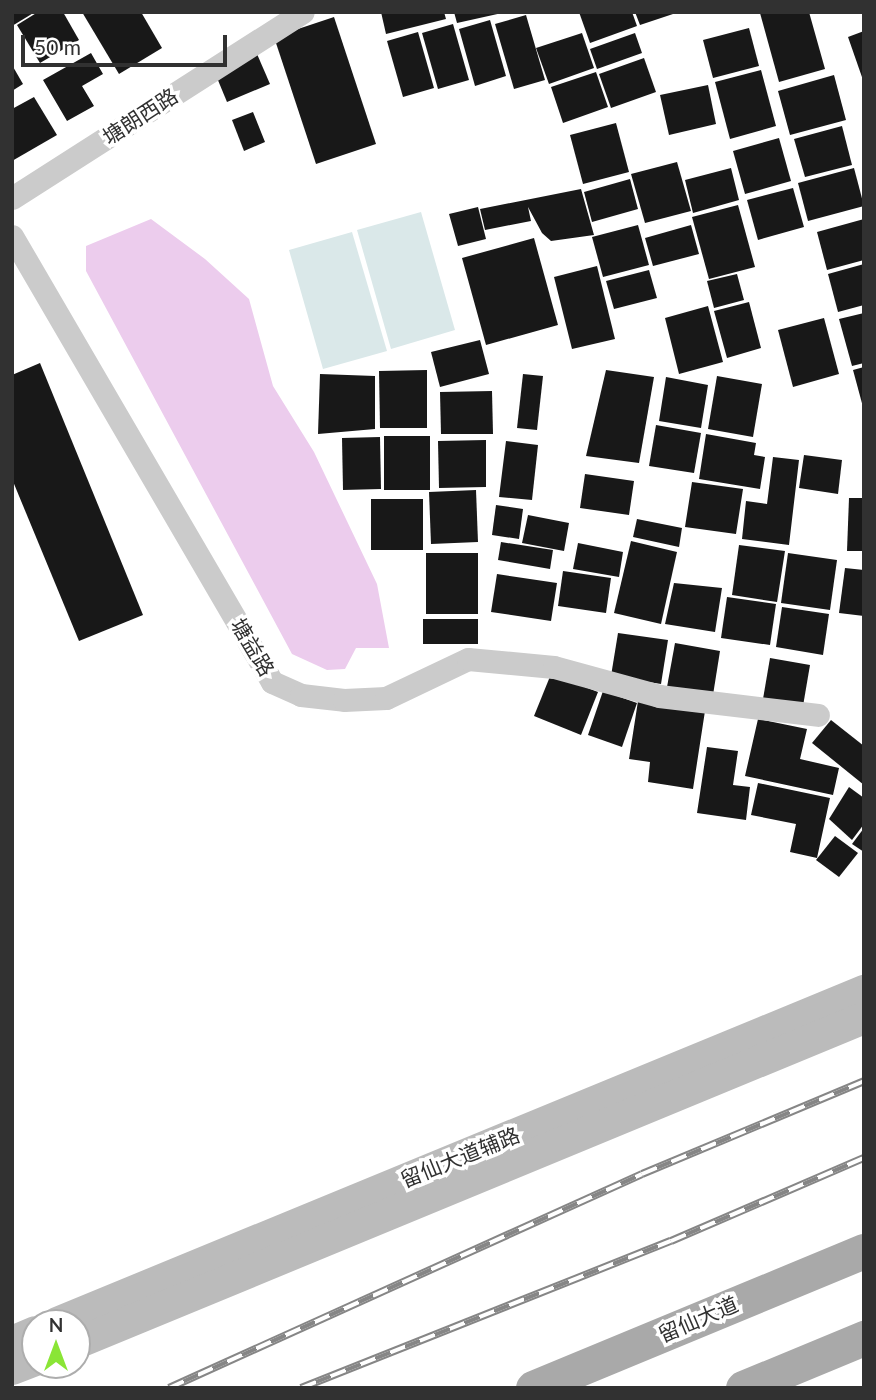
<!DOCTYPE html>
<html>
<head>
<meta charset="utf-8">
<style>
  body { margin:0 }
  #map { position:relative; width:876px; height:1400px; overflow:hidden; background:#fff; font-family:Lato,"Noto Sans SC",sans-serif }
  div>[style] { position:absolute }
  .green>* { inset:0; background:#dae8e9 }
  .water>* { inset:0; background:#eccced }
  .building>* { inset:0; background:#181818 }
  .street>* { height:23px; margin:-11.5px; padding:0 11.5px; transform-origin:11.5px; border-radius:11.5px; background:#cbcbcb }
  .secondary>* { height:32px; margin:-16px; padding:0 16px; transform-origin:16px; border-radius:16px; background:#bbb }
  .primary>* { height:35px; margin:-17.5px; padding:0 17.5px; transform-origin:17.5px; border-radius:17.5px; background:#a9a9a9 }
  .rail>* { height:8px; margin-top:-4px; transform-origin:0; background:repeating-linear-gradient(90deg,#fff 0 16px,#868686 0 32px); box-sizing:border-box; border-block:2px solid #868686 }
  span { translate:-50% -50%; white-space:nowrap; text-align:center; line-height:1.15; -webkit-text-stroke:7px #fff; paint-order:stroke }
  .street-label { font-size:21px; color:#313131 }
  .frame { position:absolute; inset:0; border:14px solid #313131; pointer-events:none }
  .north { position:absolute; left:21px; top:1309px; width:70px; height:70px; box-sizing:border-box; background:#fff; border:2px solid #adadad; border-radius:50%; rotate:0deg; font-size:19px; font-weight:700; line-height:28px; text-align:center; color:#313131 }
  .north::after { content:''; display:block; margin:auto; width:24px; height:32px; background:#8ae536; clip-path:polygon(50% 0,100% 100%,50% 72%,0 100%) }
  .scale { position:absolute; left:21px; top:35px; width:206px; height:32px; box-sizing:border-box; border:4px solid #313131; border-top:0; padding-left:9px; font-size:21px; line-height:24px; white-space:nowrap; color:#313131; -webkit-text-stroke:5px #fff; paint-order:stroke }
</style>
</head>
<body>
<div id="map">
  <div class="green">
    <i style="clip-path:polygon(421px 212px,455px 330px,391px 349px,357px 230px)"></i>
    <i style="clip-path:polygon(352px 232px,387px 351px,323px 369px,289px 250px)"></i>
  </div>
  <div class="water">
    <i style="clip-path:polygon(151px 219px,205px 259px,249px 299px,273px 386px,314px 452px,377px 584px,389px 648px,356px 648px,345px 669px,327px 670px,292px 654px,86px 271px,86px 246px)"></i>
  </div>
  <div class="building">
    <i style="clip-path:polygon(12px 12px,35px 12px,12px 26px)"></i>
    <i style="clip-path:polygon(38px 12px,63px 12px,79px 40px,40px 63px,17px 25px)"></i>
    <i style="clip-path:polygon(82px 12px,141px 12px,162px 48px,119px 74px)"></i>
    <i style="clip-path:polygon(381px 12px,444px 12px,446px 19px,386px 34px)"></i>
    <i style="clip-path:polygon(454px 12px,502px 12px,502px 13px,457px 23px)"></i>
    <i style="clip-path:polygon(579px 12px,632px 12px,637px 26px,590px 43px)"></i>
    <i style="clip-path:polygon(635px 12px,676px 12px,676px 13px,640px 25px)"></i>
    <i style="clip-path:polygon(809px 12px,825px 69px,779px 82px,760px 13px)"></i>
    <i style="clip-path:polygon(526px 15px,545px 80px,514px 89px,495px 24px)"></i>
    <i style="clip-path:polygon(334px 17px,376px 144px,316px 164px,274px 37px)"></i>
    <i style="clip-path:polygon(490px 20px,506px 76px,475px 86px,459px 29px)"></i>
    <i style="clip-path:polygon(453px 24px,469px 80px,438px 89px,422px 33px)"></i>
    <i style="clip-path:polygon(749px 28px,759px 66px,713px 78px,703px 40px)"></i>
    <i style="clip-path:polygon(864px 31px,864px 80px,863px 80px,848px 37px)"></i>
    <i style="clip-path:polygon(418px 32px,434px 88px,403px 97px,387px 41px)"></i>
    <i style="clip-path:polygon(582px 33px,594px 68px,549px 84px,536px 48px)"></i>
    <i style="clip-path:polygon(635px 33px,642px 53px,597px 69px,590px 49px)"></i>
    <i style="clip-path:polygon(91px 53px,103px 74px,82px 86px,94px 106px,67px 121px,43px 80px)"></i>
    <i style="clip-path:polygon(257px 54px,270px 84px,227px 102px,215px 73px)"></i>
    <i style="clip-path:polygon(644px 58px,656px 92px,611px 108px,599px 74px)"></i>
    <i style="clip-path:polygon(12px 65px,23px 84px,12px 91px)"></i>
    <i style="clip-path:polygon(761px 70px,776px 126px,730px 139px,715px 82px)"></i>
    <i style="clip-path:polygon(596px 72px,608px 107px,563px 123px,551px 87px)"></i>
    <i style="clip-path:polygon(834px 75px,846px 120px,790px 135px,778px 91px)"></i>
    <i style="clip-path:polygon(708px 85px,716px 124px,669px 135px,660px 95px)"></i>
    <i style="clip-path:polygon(34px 97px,57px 135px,12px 161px,12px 109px)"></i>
    <i style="clip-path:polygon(253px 112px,265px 142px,244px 151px,232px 120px)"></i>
    <i style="clip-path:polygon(616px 123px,629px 172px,583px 184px,570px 135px)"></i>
    <i style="clip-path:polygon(842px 126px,852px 165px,805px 177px,794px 139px)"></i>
    <i style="clip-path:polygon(779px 138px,791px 181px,745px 194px,733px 151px)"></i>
    <i style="clip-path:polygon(677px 162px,691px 211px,645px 223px,631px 174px)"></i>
    <i style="clip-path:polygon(731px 168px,739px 200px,693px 213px,685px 180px)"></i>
    <i style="clip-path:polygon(854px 168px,864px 206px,808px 221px,798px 183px)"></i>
    <i style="clip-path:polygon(630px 179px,638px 209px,592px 222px,584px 192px)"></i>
    <i style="clip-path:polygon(793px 188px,804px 227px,758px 240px,747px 200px)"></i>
    <i style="clip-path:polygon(581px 189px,594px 235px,551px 241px,542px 233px,528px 207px,531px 221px,485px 230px,480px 209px)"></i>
    <i style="clip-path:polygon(738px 205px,755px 267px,709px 279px,692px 217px)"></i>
    <i style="clip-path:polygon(478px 207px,486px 239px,458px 246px,449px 214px)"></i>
    <i style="clip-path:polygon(864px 219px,864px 260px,827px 270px,817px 232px)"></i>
    <i style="clip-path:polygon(638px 225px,649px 265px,603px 277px,592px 237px)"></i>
    <i style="clip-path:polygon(691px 225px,699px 254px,653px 266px,645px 238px)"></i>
    <i style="clip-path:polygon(534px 238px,558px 325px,486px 345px,462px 258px)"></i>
    <i style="clip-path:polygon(864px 264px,864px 305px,838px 312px,828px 274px)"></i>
    <i style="clip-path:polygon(597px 266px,615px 339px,572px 349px,554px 277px)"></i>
    <i style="clip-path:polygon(649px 270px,657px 298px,614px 309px,606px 281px)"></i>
    <i style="clip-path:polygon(737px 274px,744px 300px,714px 308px,707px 281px)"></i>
    <i style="clip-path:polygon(749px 302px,761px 348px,727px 358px,714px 311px)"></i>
    <i style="clip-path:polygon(708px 306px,723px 362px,679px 374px,665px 318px)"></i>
    <i style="clip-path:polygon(864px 313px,864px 363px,852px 366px,839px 319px)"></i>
    <i style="clip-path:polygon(824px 318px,839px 374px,793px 387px,778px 330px)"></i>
    <i style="clip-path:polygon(480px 340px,489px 374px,440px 387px,431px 352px)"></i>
    <i style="clip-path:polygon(40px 363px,143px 615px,79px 641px,12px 479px,12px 375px)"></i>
    <i style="clip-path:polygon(864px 367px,864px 407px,863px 407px,853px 370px)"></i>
    <i style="clip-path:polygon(427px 370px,427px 428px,380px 428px,379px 371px)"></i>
    <i style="clip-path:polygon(606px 370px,654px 377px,639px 463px,586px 456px)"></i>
    <i style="clip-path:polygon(320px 374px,375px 376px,375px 429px,318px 434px)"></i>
    <i style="clip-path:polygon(523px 374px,543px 376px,537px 430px,517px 428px)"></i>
    <i style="clip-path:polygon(717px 376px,762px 384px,753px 437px,708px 429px)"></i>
    <i style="clip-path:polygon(666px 377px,708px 385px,701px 428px,659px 421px)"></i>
    <i style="clip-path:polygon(492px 391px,493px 434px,441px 434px,440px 392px)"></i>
    <i style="clip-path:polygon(656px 425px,701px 433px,694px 473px,649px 466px)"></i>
    <i style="clip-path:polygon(706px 434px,756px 443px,754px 455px,765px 457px,760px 489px,699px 479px)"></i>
    <i style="clip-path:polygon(384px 436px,430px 436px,430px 490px,384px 490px)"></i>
    <i style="clip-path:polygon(380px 437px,381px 489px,343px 490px,342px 438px)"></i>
    <i style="clip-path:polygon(486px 440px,486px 487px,439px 488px,438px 441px)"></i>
    <i style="clip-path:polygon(506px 441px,538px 445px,532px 500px,499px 497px)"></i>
    <i style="clip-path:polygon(804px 455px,842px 460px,838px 494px,799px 488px)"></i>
    <i style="clip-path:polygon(773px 457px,799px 460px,789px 545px,742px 539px,746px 501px,767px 504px)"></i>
    <i style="clip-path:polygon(585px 474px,634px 481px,629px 515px,580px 508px)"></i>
    <i style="clip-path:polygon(692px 482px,743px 489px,736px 534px,685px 527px)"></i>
    <i style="clip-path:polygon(476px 490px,478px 542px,431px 544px,429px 492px)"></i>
    <i style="clip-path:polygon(849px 498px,864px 498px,864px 551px,847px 551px)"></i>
    <i style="clip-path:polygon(371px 499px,423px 499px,423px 550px,371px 550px)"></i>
    <i style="clip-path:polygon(496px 505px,523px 509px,519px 539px,492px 535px)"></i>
    <i style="clip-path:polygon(528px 515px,569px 523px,564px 551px,522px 543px)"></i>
    <i style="clip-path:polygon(637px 519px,682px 528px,679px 547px,633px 537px)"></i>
    <i style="clip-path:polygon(631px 541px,677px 552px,661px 624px,614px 613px)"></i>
    <i style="clip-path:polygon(501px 542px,553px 550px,550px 569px,498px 560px)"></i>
    <i style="clip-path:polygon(578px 543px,623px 552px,619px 577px,573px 569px)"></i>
    <i style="clip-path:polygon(739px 545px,785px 551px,777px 602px,732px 595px)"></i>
    <i style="clip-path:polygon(426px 553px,478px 553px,478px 614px,426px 614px)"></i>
    <i style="clip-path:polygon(788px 553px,837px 560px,830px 610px,781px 603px)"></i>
    <i style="clip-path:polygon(845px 568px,864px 570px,864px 616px,839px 613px)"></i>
    <i style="clip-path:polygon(563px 571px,611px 578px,606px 613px,558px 606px)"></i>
    <i style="clip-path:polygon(497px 574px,557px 583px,551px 621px,491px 612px)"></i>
    <i style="clip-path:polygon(674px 583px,722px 588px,715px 632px,665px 624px)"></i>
    <i style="clip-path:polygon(727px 597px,776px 604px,770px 645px,721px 638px)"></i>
    <i style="clip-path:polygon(782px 607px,829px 614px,823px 655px,776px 647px)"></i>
    <i style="clip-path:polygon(423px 619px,478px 619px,478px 644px,423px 644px)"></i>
    <i style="clip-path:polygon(618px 633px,668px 640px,661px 684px,611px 676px)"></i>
    <i style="clip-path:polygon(675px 643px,720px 651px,713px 695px,667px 687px)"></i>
    <i style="clip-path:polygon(770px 658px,810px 665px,803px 706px,763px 699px)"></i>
    <i style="clip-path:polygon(551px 674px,598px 692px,581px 735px,534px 716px)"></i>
    <i style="clip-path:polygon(603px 691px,637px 703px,622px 747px,588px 735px)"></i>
    <i style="clip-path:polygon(638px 701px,705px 711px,693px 789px,648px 782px,650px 762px,629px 759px)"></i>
    <i style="clip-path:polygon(758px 719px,807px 729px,800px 759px,839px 768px,833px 795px,745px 776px)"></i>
    <i style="clip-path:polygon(831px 720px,864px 746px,864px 785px,812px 743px)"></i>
    <i style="clip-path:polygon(707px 747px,738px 751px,733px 785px,750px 787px,746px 820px,697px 813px)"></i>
    <i style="clip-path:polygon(758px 783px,830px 798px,817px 858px,790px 852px,796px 824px,751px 815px)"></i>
    <i style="clip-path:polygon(849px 787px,864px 798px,864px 824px,852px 840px,829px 819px)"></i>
    <i style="clip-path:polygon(864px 828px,864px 852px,852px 844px)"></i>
    <i style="clip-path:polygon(835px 836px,858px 853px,839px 877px,816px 860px)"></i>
  </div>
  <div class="street">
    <i style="left:12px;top:198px;width:345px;rotate:-32.6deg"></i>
    <i style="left:12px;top:236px;width:516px;rotate:59.76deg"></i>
    <i style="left:272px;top:682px;width:32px;rotate:24deg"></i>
    <i style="left:301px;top:695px;width:43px;rotate:6.6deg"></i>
    <i style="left:344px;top:700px;width:42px;rotate:-2.7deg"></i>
    <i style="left:386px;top:698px;width:91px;rotate:-25.4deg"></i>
    <i style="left:468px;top:659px;width:86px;rotate:5.3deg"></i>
    <i style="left:554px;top:667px;width:109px;rotate:15.4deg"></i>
    <i style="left:659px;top:696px;width:160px;rotate:6.8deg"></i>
  </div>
  <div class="secondary">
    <i style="left:57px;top:1323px;width:873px;rotate:-22.36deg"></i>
    <i style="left:12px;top:1342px;width:25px;rotate:-23deg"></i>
    <i style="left:77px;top:1343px;width:851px;rotate:-22.44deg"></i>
    <i style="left:12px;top:1369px;width:25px;rotate:-21deg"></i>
  </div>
  <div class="primary">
    <i style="left:533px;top:1388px;width:358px;rotate:-22.5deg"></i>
    <i style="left:743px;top:1388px;width:131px;rotate:-22.5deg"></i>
  </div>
  <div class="rail">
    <i style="left:169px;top:1388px;width:519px;rotate:-24.34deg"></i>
    <i style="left:642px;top:1174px;width:241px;rotate:-22.7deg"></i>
    <i style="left:301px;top:1388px;width:398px;rotate:-21.7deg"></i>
    <i style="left:671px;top:1241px;width:210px;rotate:-23.3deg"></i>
  </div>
  <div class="street-label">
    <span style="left:140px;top:116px;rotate:-33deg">塘朗西路</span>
    <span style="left:253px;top:647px;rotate:59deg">塘益路</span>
    <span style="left:460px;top:1157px;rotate:-22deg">留仙大道辅路</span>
    <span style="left:698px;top:1319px;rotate:-23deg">留仙大道</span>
  </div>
  <div class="frame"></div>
  <div class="north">N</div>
  <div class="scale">50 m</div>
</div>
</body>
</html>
